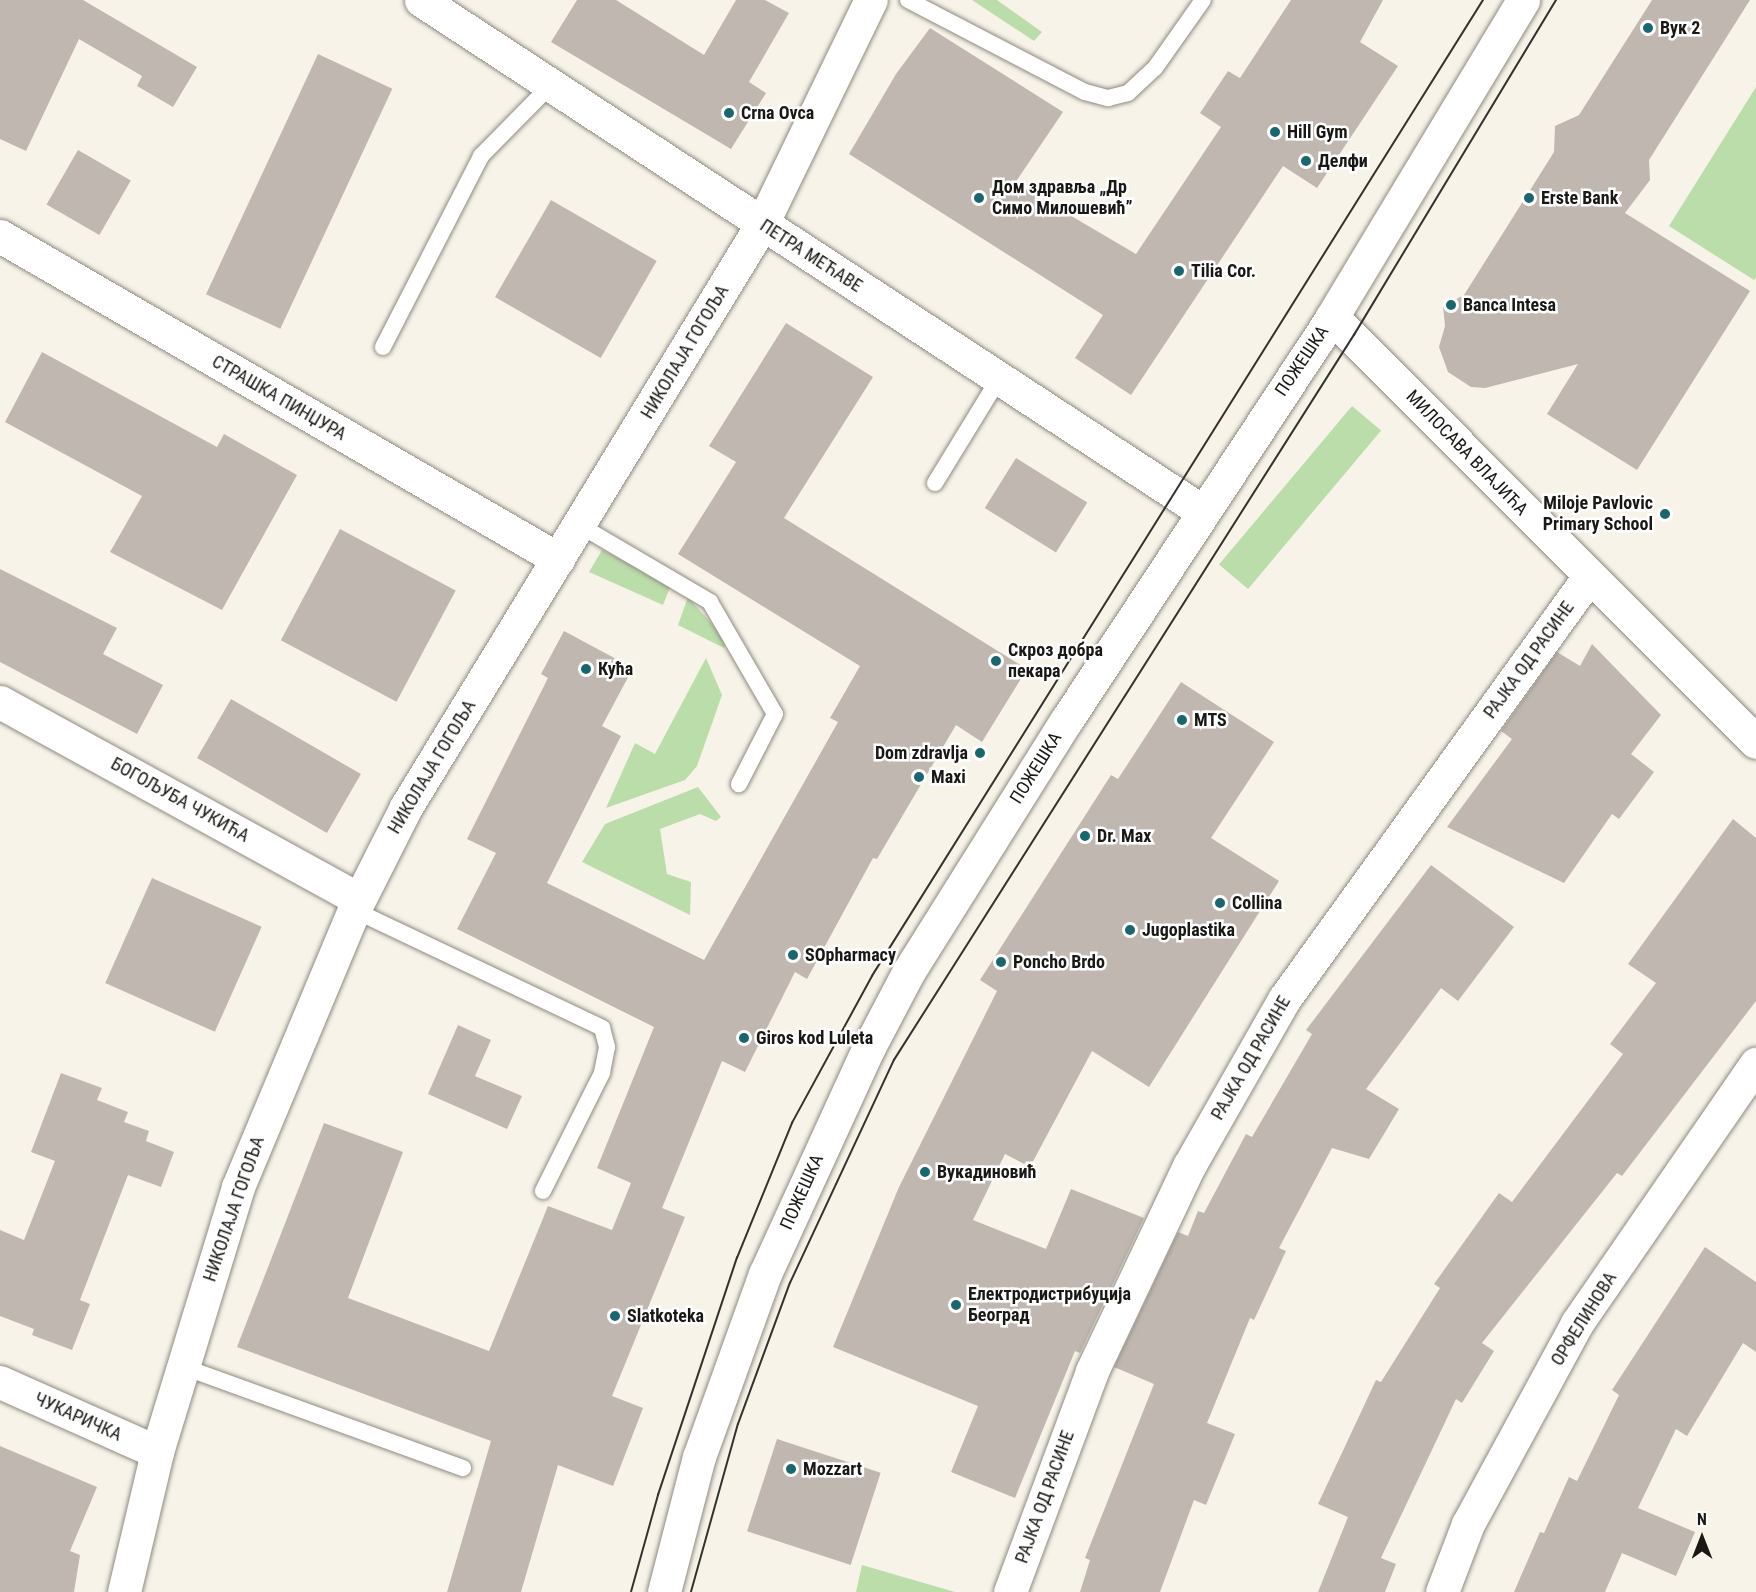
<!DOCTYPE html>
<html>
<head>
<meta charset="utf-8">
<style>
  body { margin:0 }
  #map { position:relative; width:1756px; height:1592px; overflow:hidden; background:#f8f3e9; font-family:"Roboto Condensed",sans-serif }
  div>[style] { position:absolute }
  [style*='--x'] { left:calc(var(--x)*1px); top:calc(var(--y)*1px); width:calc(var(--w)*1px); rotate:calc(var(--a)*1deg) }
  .green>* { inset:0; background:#bbdda9; transform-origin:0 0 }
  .building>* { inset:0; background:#c1b7b1; transform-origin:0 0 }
  .roads { filter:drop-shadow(0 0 2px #8f8a81) drop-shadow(0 0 2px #8f8a81) }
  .service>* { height:16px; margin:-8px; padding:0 8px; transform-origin:8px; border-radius:8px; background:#fff }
  .minor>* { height:33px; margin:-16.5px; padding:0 16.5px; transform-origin:16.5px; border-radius:16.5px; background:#fff }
  .secondary>* { height:33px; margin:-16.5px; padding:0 16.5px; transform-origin:16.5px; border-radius:16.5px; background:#fff }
  .tram>* { height:1.5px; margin:-0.75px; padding:0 0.75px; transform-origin:0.75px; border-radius:0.75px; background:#33322d }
  .dots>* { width:16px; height:16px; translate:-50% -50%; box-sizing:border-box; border:3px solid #fff; border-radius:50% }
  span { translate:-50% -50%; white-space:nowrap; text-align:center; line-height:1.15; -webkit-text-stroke:5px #fff; paint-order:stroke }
  .poi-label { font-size:18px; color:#191814; font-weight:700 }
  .left { translate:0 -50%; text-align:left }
  .right { translate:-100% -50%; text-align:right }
  .street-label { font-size:18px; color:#191814 }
  .north { position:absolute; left:1672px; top:1508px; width:60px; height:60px; -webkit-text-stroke:4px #fff; paint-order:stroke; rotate:0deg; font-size:16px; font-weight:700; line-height:24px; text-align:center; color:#191814 }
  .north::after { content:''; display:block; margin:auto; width:21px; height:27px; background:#191814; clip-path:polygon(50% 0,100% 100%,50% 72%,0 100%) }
</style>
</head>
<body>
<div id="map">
  <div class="green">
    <div style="clip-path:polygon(972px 0,997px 0,1042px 32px,1034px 41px)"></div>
    <div style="clip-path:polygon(1756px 87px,1756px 277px,1754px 280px,1669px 226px)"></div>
    <div style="left:1352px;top:406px;width:38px;height:207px;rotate:40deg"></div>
    <div style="clip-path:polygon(602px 550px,671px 585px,663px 605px,589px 572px)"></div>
    <div style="clip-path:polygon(688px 597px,726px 640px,724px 648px,678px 625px)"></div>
    <div style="clip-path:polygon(706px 658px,722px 695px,697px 766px,685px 780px,606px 808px,635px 743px,655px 754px)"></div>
    <div style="clip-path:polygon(698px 787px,721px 817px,716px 821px,700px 814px,660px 829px,667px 874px,691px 882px,690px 915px,582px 862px,605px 824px)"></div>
    <div style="clip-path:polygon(862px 1565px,955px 1592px,856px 1592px)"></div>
  </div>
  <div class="building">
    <div style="clip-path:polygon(0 0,83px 0,197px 67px,173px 107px,137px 86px,142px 76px,79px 39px,26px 151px,0 139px)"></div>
    <div style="clip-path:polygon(577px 0,616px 0,704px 55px,736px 0,765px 0,789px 13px,749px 82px,766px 93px,731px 149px,551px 42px)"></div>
    <div style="clip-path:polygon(1291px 0,1383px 0,1360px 42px,1398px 66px,1317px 188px,1283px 166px,1131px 395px,1075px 358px,1103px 315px,849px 154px,896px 74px,930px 28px,1063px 112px,1015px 183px,1136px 254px,1221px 127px,1200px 113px,1228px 71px,1240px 78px)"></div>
    <div style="clip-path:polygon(1652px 0,1750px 0,1649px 160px,1650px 180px,1625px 213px,1750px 291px,1637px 470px,1547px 414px,1578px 364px,1485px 388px,1471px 387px,1448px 372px,1439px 347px,1445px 326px,1443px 306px,1464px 295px,1554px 152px,1555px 126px,1579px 115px)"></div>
    <div style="left:318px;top:54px;width:82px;height:265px;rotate:25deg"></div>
    <div style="left:78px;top:150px;width:61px;height:63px;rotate:30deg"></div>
    <div style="left:551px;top:200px;width:122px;height:112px;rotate:30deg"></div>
    <div style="clip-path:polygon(786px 323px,873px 377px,784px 518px,1027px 669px,982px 742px,956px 725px,877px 859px,873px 858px,807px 979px,795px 972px,745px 1072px,722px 1061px,662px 1208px,685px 1217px,612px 1396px,643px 1408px,613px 1486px,558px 1465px,521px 1592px,447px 1592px,491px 1441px,237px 1347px,324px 1123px,403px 1152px,348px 1298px,489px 1351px,548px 1206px,612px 1230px,631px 1183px,597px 1168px,654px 1027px,457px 929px,496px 853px,467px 839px,548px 678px,541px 674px,564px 631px,633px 668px,602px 726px,621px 736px,547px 883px,704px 960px,838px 722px,830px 718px,860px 666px,678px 554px,736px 462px,709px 446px)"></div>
    <div style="clip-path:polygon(42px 352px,217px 447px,224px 434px,297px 475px,222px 610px,110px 552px,142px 496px,5px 422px)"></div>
    <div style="left:1016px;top:458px;width:84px;height:59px;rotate:32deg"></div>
    <div style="left:340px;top:529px;width:131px;height:126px;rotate:28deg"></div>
    <div style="clip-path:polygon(0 569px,117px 628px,103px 654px,163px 685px,137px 734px,0 662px)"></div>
    <div style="clip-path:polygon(1592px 644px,1661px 715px,1631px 754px,1654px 772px,1619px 819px,1612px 814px,1564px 883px,1447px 827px,1512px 739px,1501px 731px,1557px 652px,1580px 666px)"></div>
    <div style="clip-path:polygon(1181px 682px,1274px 742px,1211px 838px,1279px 881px,1149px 1087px,1092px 1051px,1030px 1167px,1005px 1154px,973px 1220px,1046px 1249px,1071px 1189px,1144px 1218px,1080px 1353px,1075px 1351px,1015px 1498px,951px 1472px,978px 1406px,833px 1347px,899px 1187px,997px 991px,980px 980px,1111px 775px,1118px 779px)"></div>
    <div style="left:231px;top:699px;width:150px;height:68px;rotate:30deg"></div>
    <div style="clip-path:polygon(1733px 819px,1756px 838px,1756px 1001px,1622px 1176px,1617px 1173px,1482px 1343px,1494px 1351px,1462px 1403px,1456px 1399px,1381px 1558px,1396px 1564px,1385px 1592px,1318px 1592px,1348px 1517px,1318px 1504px,1376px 1380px,1381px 1382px,1440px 1288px,1434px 1284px,1499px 1193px,1512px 1202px,1623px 1054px,1610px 1044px,1656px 983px,1628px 964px)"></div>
    <div style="clip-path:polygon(1431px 865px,1514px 927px,1458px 1001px,1441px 988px,1366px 1089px,1399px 1109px,1369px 1159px,1332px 1148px,1279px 1248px,1286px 1251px,1254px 1320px,1250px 1318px,1207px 1423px,1235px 1434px,1206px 1505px,1194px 1500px,1160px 1592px,1080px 1592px,1090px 1560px,1085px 1558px,1154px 1384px,1114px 1367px,1178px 1232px,1188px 1236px,1198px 1211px,1204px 1213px,1246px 1134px,1252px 1137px,1312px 1034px,1306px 1030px)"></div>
    <div style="left:152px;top:878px;width:120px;height:115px;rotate:24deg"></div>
    <div style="clip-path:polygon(458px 1025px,491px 1040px,475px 1076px,522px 1096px,507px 1129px,428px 1094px)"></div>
    <div style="clip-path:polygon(61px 1073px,102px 1088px,97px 1100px,128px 1112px,124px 1122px,149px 1131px,146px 1141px,174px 1152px,161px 1187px,128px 1175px,80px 1300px,90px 1304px,72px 1350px,32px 1335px,34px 1329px,0 1316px,0 1230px,24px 1240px,55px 1161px,31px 1152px)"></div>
    <div style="clip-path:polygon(1705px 1247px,1756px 1282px,1756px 1352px,1743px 1343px,1687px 1436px,1676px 1429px,1638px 1508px,1695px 1532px,1676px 1576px,1622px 1553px,1605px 1592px,1514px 1592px,1540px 1532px,1544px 1533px,1569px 1477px,1577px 1481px,1619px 1395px,1612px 1390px)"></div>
    <div style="left:777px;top:1439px;width:109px;height:97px;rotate:18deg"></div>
    <div style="clip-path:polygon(0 1446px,97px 1487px,70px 1551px,80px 1555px,74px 1592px,0 1592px)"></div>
  </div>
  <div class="roads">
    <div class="service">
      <div style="--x:908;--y:0;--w:199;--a:27.5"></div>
      <div style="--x:1085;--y:92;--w:24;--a:15"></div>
      <div style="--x:1108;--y:98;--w:21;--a:-14"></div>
      <div style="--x:1128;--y:93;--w:37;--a:-43"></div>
      <div style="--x:1155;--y:68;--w:83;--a:-54.8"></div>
      <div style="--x:383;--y:347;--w:215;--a:-62.8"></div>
      <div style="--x:481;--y:156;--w:97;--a:-45.4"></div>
      <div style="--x:935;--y:483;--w:121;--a:-58.5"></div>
      <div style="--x:579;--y:525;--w:152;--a:30.4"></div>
      <div style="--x:710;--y:602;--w:129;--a:59.9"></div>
      <div style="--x:775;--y:714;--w:79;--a:117.2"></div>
      <div style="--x:354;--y:910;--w:275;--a:25.4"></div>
      <div style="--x:602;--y:1028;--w:20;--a:75"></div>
      <div style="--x:607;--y:1047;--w:26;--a:101"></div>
      <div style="--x:602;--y:1073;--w:132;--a:116.6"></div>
      <div style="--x:181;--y:1366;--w:300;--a:19.9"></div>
    </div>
    <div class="minor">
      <div style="--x:421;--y:0;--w:933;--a:33.2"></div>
      <div style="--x:0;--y:236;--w:645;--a:30.06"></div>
      <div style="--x:1332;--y:317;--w:600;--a:45.07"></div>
      <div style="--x:0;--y:702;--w:409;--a:28.8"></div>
      <div style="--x:0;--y:1382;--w:172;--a:24"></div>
      <div style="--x:124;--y:1592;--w:144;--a:-76.7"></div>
      <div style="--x:157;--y:1452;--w:277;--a:-73"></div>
      <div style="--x:238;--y:1187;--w:300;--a:-67.3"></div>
      <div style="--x:354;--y:910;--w:115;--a:-63.2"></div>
      <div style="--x:406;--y:807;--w:683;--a:-58.59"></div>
      <div style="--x:762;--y:224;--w:249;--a:-64.1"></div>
      <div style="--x:1010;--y:1592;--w:236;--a:-69.6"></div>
      <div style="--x:1092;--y:1371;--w:227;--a:-64.7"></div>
      <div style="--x:1189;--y:1166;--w:193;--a:-60.3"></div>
      <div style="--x:1285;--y:998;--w:518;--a:-54.19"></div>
      <div style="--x:1442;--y:1592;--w:73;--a:-69.1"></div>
      <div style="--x:1468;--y:1524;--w:229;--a:-61.5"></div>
      <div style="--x:1577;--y:1323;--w:315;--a:-55.4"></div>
    </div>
    <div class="secondary">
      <div style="--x:664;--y:1592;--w:139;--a:-75.5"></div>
      <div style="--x:699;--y:1457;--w:195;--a:-70.2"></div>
      <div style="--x:765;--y:1274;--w:247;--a:-65.4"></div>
      <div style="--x:868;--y:1049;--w:88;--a:-62.3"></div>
      <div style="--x:909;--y:971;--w:295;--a:-57.9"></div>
      <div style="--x:1066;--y:721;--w:484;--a:-56.6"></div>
      <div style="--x:1332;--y:317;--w:370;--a:-58.9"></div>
    </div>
  </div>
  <div class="tram">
    <div style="--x:631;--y:1592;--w:101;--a:-74.4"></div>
    <div style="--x:658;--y:1495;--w:250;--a:-71.6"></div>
    <div style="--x:737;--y:1258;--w:146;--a:-67.8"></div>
    <div style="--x:792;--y:1123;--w:167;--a:-61.4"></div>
    <div style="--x:872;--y:976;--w:1151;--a:-57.95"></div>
    <div style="--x:691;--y:1592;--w:174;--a:-74.4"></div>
    <div style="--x:738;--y:1424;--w:150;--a:-69.8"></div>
    <div style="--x:790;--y:1283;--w:246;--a:-65"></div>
    <div style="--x:894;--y:1060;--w:859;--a:-57.61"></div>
    <div style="--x:1354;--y:335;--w:391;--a:-58.9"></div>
  </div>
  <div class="dots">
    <div style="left:1648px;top:28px;background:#1a666f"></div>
    <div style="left:729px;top:113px;background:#1a666f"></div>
    <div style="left:1275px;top:132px;background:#1a666f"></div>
    <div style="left:1306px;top:161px;background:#1a666f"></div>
    <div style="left:979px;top:198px;background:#1a666f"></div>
    <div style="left:1529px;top:198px;background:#1a666f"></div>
    <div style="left:1179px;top:271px;background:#1a666f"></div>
    <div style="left:1451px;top:305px;background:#1a666f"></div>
    <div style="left:1665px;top:514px;background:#1a666f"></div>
    <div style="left:996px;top:661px;background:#1a666f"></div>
    <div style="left:586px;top:669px;background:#1a666f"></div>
    <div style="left:1182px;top:720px;background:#1a666f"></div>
    <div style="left:980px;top:753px;background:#1a666f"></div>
    <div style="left:919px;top:777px;background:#1a666f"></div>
    <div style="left:1085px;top:836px;background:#1a666f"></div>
    <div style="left:1220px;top:903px;background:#1a666f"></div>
    <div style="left:1130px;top:930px;background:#1a666f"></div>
    <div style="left:793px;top:955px;background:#1a666f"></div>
    <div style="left:1001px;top:962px;background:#1a666f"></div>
    <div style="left:744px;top:1038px;background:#1a666f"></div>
    <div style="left:925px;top:1172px;background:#1a666f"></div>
    <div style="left:956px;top:1305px;background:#1a666f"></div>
    <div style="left:615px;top:1316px;background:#1a666f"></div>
    <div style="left:791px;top:1469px;background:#1a666f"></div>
  </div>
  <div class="poi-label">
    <span class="left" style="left:1660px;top:28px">Вук 2</span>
    <span class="left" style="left:741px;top:113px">Crna Ovca</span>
    <span class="left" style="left:1287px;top:132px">Hill Gym</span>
    <span class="left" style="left:1318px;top:161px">Делфи</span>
    <span class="left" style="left:992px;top:198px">Дом здравља „Др<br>Симо Милошевић”</span>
    <span class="left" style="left:1541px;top:198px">Erste Bank</span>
    <span class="left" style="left:1191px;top:271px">Tilia Cor.</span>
    <span class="left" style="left:1463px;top:305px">Banca Intesa</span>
    <span class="right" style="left:1653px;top:514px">Miloje Pavlovic<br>Primary School</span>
    <span class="left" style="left:1008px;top:661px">Скроз добра<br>пекара</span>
    <span class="left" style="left:598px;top:669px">Кућа</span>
    <span class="left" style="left:1194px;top:720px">MTS</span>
    <span class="right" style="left:968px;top:753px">Dom zdravlja</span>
    <span class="left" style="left:931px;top:777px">Maxi</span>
    <span class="left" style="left:1097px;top:836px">Dr. Max</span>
    <span class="left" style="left:1232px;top:903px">Collina</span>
    <span class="left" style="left:1142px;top:930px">Jugoplastika</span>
    <span class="left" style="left:805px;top:955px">SOpharmacy</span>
    <span class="left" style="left:1013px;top:962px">Poncho Brdo</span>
    <span class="left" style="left:756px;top:1038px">Giros kod Luleta</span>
    <span class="left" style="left:937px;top:1172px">Вукадиновић</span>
    <span class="left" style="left:968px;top:1305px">Електродистрибуција<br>Београд</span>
    <span class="left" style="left:627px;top:1316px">Slatkoteka</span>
    <span class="left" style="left:803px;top:1469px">Mozzart</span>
  </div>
  <div class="street-label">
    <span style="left:811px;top:256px;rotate:33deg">ПЕТРА МЕЋАВЕ</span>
    <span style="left:685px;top:352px;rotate:-59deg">НИКОЛАЈА ГОГОЉА</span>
    <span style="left:1302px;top:361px;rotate:-56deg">ПОЖЕШКА</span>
    <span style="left:279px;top:398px;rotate:30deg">СТРАШКА ПИНЏУРА</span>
    <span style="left:1467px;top:453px;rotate:46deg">МИЛОСАВА ВЛАЈИЋА</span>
    <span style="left:1529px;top:660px;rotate:-54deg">РАЈКА ОД РАСИНЕ</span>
    <span style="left:432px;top:767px;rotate:-59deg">НИКОЛАЈА ГОГОЉА</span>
    <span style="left:1036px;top:768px;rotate:-58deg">ПОЖЕШКА</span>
    <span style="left:180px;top:800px;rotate:29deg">БОГОЉУБА ЧУКИЋА</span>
    <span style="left:1251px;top:1058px;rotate:-60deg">РАЈКА ОД РАСИНЕ</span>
    <span style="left:802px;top:1192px;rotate:-66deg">ПОЖЕШКА</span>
    <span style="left:234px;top:1209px;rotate:-71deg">НИКОЛАЈА ГОГОЉА</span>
    <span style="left:1584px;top:1319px;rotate:-58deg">ОРФЕЛИНОВА</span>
    <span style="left:78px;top:1417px;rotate:24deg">ЧУКАРИЧКА</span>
    <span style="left:1045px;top:1497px;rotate:-70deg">РАЈКА ОД РАСИНЕ</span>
  </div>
  <div class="north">N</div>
</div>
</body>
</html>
